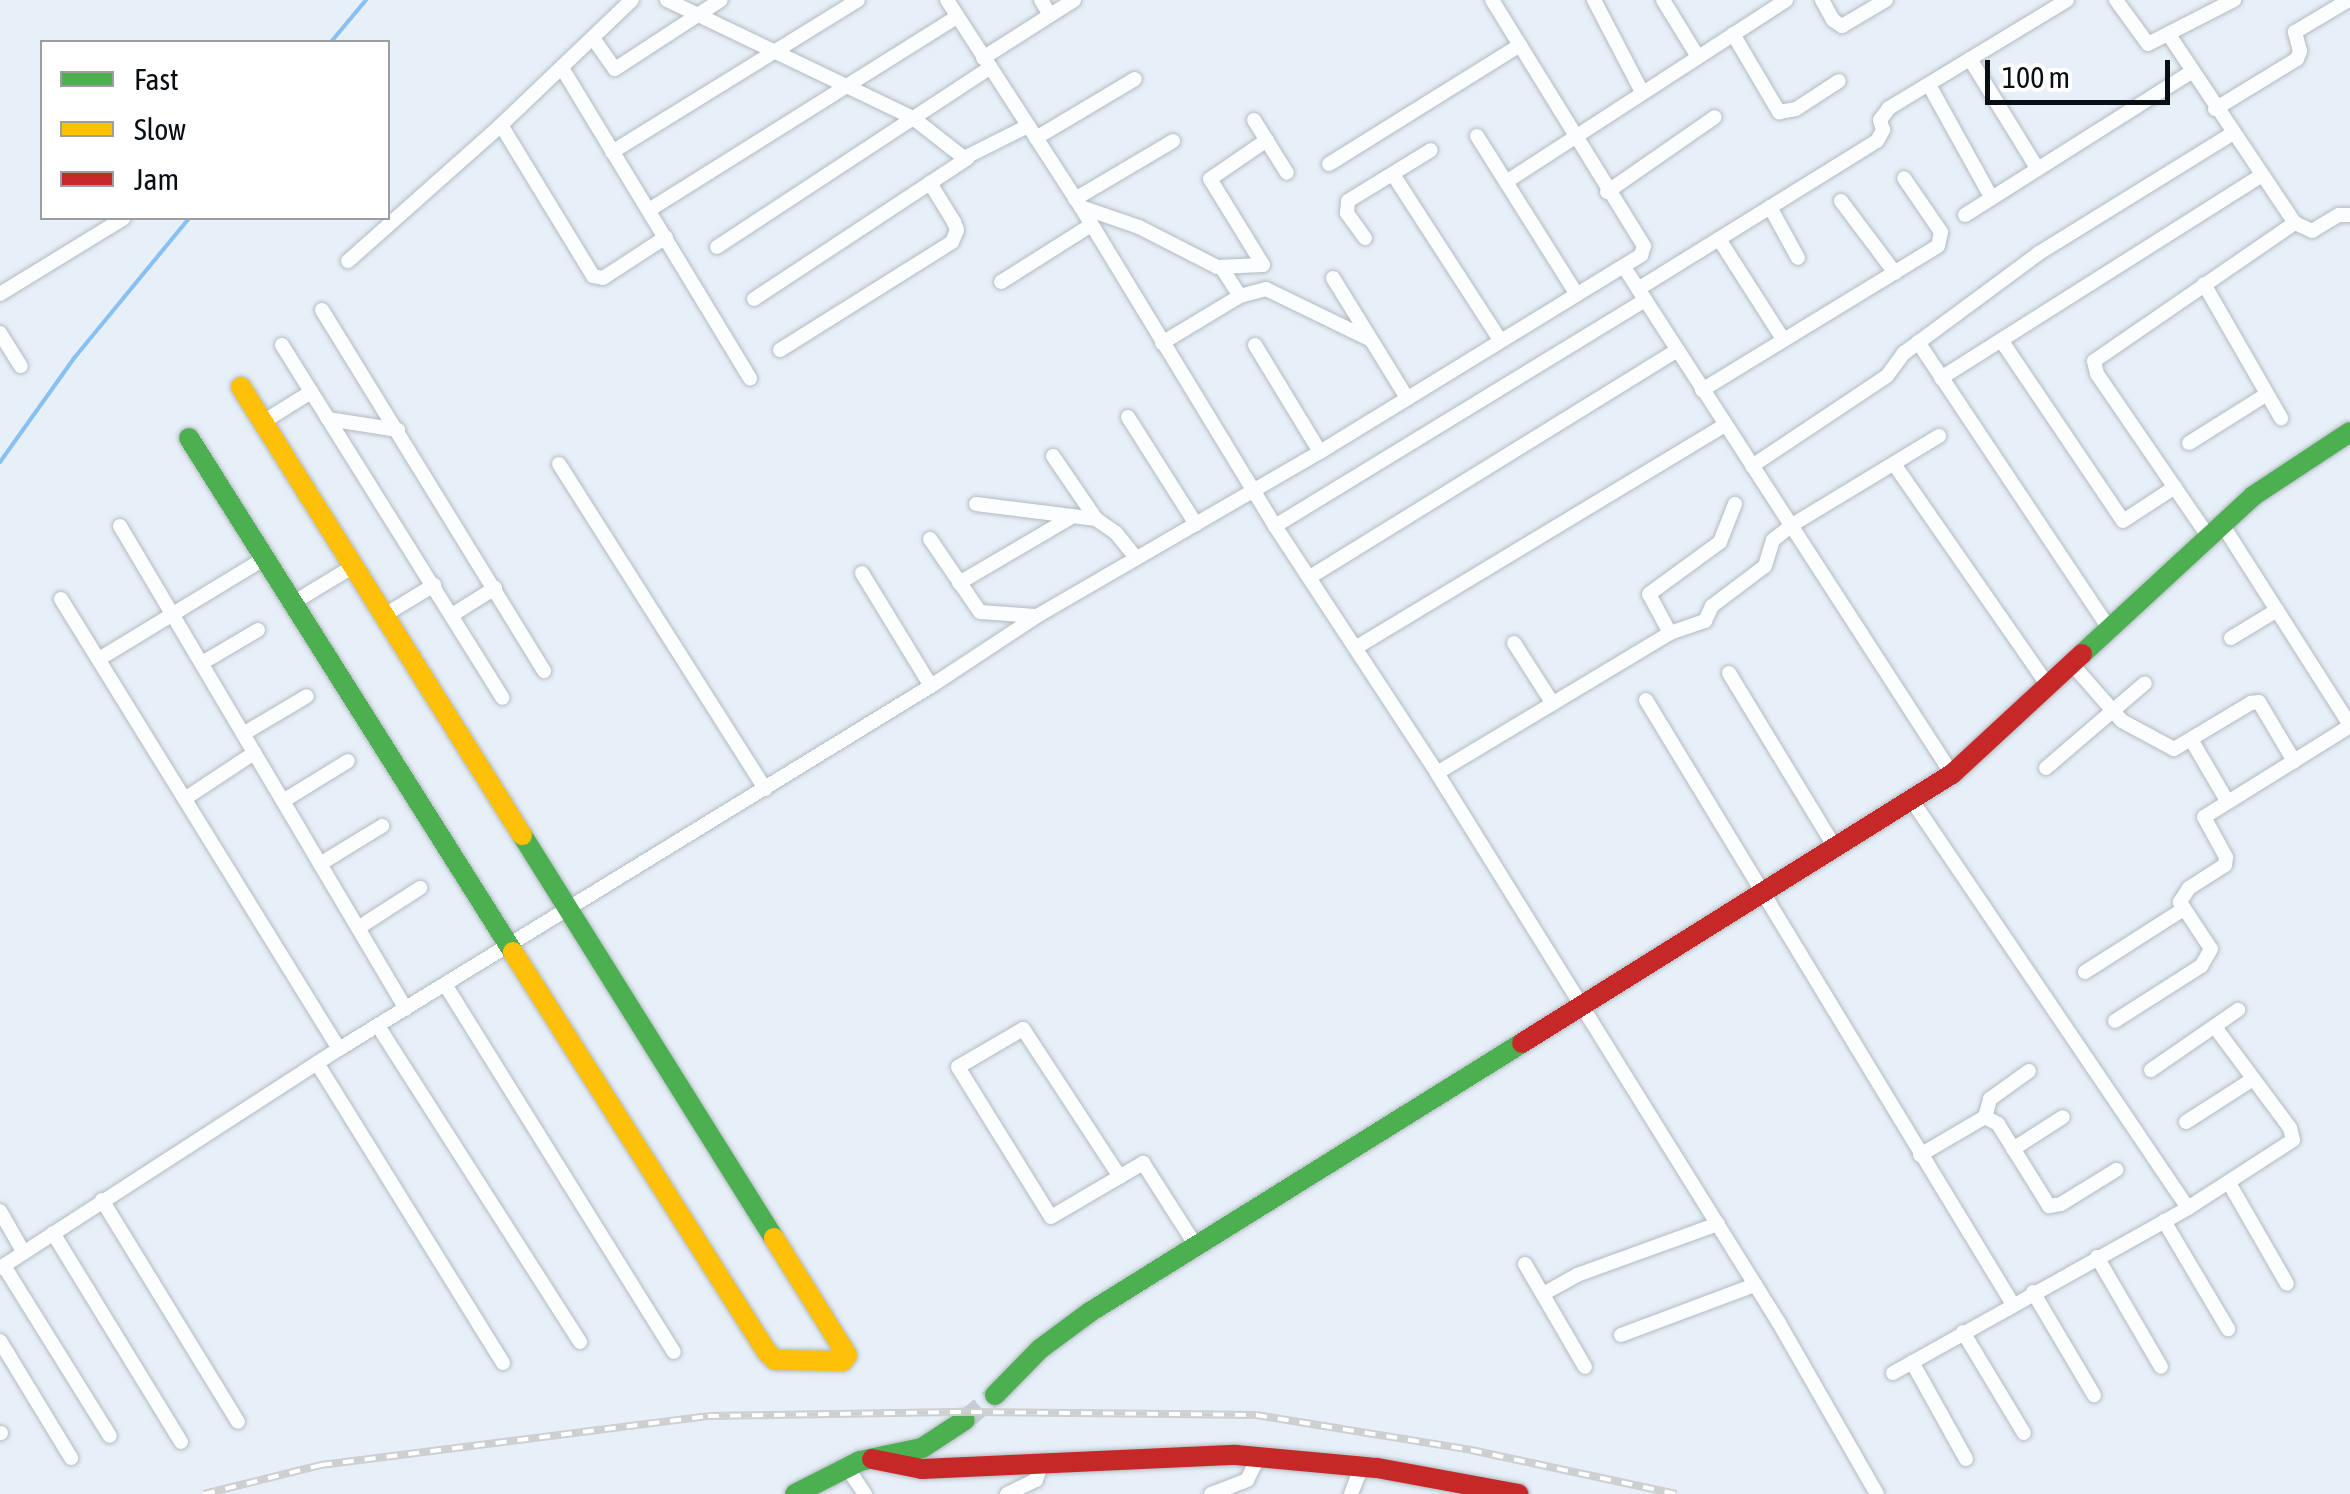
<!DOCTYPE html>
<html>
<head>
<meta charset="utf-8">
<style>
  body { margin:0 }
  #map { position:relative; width:2350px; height:1494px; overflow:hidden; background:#e7eff8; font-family:"Asap Condensed",sans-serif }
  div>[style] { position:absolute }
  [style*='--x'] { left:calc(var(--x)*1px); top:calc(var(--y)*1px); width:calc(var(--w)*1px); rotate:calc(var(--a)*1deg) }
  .stream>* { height:4px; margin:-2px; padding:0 2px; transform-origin:2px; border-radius:2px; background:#88c0f4 }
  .secondary-tunnel>* { height:20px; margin-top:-10px; transform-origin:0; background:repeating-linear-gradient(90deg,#c6cdd6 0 20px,transparent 0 30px) }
  .roads { filter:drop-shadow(0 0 2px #b3bac1) drop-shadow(0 0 2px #b3bac1) }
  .street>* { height:14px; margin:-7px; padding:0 7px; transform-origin:7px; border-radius:7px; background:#fbfdfe }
  .fast>* { height:20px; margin:-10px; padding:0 10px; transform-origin:10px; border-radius:10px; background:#4caf50 }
  .slow>* { height:20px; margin:-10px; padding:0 10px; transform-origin:10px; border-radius:10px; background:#ffc107 }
  .jam>* { height:20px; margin:-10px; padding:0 10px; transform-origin:10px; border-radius:10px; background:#c62828 }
  .rail>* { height:8px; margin-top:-4px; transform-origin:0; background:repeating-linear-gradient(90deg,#fff 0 11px,#cdcfd1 0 22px); box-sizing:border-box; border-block:2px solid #cdcfd1 }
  span { translate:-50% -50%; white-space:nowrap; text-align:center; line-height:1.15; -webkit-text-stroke:9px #fff; paint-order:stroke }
  .legend { position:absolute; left:40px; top:40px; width:350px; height:180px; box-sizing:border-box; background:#fff; border:2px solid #9c9fa1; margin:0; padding:12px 18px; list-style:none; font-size:30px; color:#080e14 }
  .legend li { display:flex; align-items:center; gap:20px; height:50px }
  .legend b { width:50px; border:2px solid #9c9fa1 }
  .scale { position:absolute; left:1985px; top:60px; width:185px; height:45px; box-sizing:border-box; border:5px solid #080e14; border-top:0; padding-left:12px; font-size:30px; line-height:35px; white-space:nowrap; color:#080e14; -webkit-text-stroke:8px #fff; paint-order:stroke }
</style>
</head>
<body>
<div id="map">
  <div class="stream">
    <div style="--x:331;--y:42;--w:55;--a:-50.2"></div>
    <div style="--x:0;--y:462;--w:129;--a:-54.5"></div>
    <div style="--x:75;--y:357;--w:180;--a:-50.6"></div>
  </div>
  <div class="secondary-tunnel">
    <div style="--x:965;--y:1420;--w:39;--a:-40"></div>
  </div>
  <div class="roads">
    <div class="street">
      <div style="--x:667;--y:0;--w:273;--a:25.6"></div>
      <div style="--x:913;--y:118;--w:65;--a:38.1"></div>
      <div style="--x:964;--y:158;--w:72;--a:-26.6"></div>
      <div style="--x:947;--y:0;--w:247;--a:57.1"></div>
      <div style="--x:1081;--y:207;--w:373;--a:58.7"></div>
      <div style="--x:1275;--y:526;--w:295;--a:56.7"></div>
      <div style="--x:1437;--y:773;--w:648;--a:58.13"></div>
      <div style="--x:1779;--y:1323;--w:197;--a:60.2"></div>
      <div style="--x:1041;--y:0;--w:17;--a:59"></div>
      <div style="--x:1594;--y:0;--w:104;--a:62.4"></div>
      <div style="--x:1663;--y:0;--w:67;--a:58.4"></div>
      <div style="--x:1822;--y:0;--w:23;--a:61"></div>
      <div style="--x:1833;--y:20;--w:11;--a:34"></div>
      <div style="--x:1842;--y:26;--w:51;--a:-30.6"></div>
      <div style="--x:2116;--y:0;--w:54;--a:54"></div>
      <div style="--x:2148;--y:44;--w:97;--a:-27.1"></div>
      <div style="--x:1733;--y:34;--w:91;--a:59.5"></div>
      <div style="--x:1779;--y:112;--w:17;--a:-10"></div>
      <div style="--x:1796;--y:109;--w:51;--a:-33.1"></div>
      <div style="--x:2169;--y:35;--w:226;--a:56.2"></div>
      <div style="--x:2295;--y:223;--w:19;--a:25"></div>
      <div style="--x:2312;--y:231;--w:31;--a:-31"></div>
      <div style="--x:2339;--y:215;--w:11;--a:0"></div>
      <div style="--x:593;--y:38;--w:38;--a:55"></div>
      <div style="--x:615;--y:69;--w:126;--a:-33.1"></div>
      <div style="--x:983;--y:58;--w:108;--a:-32.5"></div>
      <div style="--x:1970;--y:59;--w:128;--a:58.4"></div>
      <div style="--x:562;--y:68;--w:363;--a:58.8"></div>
      <div style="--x:1929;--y:85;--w:128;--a:61"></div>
      <div style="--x:2215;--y:109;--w:96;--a:-31.4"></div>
      <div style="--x:2297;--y:59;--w:9;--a:-69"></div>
      <div style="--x:2300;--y:51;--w:20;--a:-105"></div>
      <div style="--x:2295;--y:32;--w:63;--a:-30.7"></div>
      <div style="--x:1254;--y:120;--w:62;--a:58.1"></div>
      <div style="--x:501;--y:125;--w:177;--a:58.6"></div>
      <div style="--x:593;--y:276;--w:10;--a:11"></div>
      <div style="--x:603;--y:278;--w:75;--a:-33.1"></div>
      <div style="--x:1477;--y:136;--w:186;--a:57.8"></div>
      <div style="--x:1036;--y:138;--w:115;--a:-30.8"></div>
      <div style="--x:612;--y:152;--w:289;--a:-31.7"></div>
      <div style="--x:1329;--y:164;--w:225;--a:-31.9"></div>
      <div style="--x:1394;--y:176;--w:195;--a:57.1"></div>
      <div style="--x:1506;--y:182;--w:334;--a:-33"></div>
      <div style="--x:1607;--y:192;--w:131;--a:-34.8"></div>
      <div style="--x:1075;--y:199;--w:114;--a:-30.6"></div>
      <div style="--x:1841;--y:201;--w:90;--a:53.1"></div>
      <div style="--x:1081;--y:207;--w:61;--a:19"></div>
      <div style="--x:1139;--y:227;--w:88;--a:27.1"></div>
      <div style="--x:1217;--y:267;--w:46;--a:-2.5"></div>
      <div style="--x:1263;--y:265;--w:101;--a:-121.6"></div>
      <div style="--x:1210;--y:179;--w:69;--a:-34.4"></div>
      <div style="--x:1770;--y:207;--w:58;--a:61.2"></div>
      <div style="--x:649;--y:210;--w:363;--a:-32.1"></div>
      <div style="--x:1965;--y:215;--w:267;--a:-32.3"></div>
      <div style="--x:1365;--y:238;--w:31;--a:-126"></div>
      <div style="--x:1347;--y:213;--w:12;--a:-85"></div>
      <div style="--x:1348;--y:201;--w:97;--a:-31.6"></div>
      <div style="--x:1719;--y:239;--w:119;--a:57.4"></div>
      <div style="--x:717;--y:247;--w:326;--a:-33.3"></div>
      <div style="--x:348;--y:261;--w:205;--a:-41.6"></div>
      <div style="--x:501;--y:125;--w:181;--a:-43.7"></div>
      <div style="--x:1624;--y:267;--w:604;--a:57.1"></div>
      <div style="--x:1333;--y:278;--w:141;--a:58.3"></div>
      <div style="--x:1001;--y:282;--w:107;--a:-32.3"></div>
      <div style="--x:2204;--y:284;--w:155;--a:60.1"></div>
      <div style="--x:1638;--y:289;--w:281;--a:-31.8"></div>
      <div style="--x:1877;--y:141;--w:13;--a:-61"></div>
      <div style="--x:1883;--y:130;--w:10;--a:-107"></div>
      <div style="--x:1880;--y:120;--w:15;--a:-53"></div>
      <div style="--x:1889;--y:108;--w:208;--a:-31.2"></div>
      <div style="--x:0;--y:294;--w:145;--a:-31.5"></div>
      <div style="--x:1240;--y:296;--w:27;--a:-15"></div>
      <div style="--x:1266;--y:289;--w:114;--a:25.9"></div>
      <div style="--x:754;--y:299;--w:256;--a:-33.4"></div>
      <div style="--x:322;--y:310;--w:424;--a:58.4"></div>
      <div style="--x:0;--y:333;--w:39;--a:58"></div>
      <div style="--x:2001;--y:340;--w:218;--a:56"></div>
      <div style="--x:2123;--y:521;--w:62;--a:-33.2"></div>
      <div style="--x:1918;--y:342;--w:344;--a:56.3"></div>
      <div style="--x:1162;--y:343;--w:91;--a:-31.1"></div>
      <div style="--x:1240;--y:296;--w:33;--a:-123"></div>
      <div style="--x:282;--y:345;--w:416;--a:58"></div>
      <div style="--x:1255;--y:345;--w:125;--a:58.7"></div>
      <div style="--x:780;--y:350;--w:203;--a:-32.1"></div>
      <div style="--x:952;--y:242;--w:13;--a:-67"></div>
      <div style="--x:957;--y:230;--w:9;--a:-111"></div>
      <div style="--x:954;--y:222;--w:46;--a:-121.6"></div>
      <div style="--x:1941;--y:378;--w:378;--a:-32.3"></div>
      <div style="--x:1702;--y:390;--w:276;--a:-31.4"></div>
      <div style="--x:1938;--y:246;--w:14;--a:-78"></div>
      <div style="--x:1941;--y:232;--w:65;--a:-124.4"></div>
      <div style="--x:1128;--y:417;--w:127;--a:57.6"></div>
      <div style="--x:328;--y:419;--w:71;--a:8.9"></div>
      <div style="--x:263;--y:422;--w:57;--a:-32"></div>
      <div style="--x:2189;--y:443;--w:92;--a:-32.1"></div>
      <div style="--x:1053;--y:456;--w:76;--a:55.7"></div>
      <div style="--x:559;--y:464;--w:385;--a:57.6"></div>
      <div style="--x:1894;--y:464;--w:268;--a:55.2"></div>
      <div style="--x:1752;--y:466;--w:162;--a:-33.7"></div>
      <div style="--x:1887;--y:376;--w:29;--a:-54"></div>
      <div style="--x:1904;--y:353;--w:168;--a:-36.5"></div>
      <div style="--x:2039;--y:253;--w:227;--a:-31.7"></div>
      <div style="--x:976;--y:504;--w:121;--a:7.1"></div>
      <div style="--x:1096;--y:519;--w:24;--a:35"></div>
      <div style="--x:1116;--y:533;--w:32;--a:51"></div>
      <div style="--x:2222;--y:524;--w:238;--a:57.5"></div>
      <div style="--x:120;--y:526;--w:561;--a:59.37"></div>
      <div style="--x:1275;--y:526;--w:434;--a:-31.4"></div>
      <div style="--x:2208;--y:536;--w:196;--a:-124.4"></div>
      <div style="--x:2097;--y:374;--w:13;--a:-103"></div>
      <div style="--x:2094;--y:361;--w:244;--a:-34.5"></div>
      <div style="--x:930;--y:539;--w:88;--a:55.6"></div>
      <div style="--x:980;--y:612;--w:56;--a:4.1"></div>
      <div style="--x:862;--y:573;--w:132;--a:58.6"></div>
      <div style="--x:1310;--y:577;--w:432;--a:-31.7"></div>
      <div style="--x:959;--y:583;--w:129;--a:-30.4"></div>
      <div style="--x:61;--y:599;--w:529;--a:58.29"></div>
      <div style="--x:291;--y:604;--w:71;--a:-31.2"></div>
      <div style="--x:452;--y:615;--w:51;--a:-32.1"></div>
      <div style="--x:383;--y:616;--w:60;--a:-31.3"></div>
      <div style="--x:1670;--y:633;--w:44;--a:-118.3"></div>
      <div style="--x:1649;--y:594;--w:88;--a:-36.2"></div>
      <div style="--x:1720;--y:542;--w:41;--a:-68.5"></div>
      <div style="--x:2231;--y:638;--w:54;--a:-31.3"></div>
      <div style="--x:1514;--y:643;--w:72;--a:57.4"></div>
      <div style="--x:1357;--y:647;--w:430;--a:-31.1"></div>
      <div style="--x:99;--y:659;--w:194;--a:-31.3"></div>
      <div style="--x:202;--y:663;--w:65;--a:-30.5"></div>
      <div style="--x:2071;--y:663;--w:77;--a:48.7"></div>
      <div style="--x:2122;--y:721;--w:59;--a:28.3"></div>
      <div style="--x:2174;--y:749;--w:90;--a:-30.9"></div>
      <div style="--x:2251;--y:703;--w:8;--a:-7"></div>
      <div style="--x:2259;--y:702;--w:69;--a:59.3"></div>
      <div style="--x:2294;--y:761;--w:106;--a:148.1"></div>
      <div style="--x:2204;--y:817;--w:46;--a:61.2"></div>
      <div style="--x:2226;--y:857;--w:8;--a:97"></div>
      <div style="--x:2225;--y:865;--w:43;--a:147.4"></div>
      <div style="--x:2189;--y:888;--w:17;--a:123"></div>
      <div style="--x:2180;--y:902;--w:56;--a:56.6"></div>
      <div style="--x:2211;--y:949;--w:20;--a:120"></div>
      <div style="--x:2201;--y:966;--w:102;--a:147.4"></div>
      <div style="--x:1729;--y:673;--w:204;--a:58.7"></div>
      <div style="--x:1646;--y:700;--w:705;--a:58.74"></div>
      <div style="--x:243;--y:734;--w:74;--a:-30.7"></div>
      <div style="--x:2192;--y:741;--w:69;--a:59.7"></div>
      <div style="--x:2294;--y:761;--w:66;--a:-32"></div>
      <div style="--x:2046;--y:768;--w:130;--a:-40.6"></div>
      <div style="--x:1437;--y:773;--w:272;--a:-31"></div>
      <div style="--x:1670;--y:633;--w:37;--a:-19"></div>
      <div style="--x:1705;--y:621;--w:17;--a:-65"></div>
      <div style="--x:1712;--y:606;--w:66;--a:-37"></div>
      <div style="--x:1765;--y:566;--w:27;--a:-73"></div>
      <div style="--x:1773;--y:540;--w:24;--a:-38"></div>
      <div style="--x:1792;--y:525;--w:172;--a:-31.2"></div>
      <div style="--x:186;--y:798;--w:82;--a:-33.5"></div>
      <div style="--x:1911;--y:799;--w:494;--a:55.9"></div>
      <div style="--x:283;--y:801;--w:76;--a:-31.6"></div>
      <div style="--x:320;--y:864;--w:73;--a:-31.5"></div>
      <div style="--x:358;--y:928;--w:74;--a:-32.8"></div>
      <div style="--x:2085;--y:972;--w:115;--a:-32.6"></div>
      <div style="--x:446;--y:986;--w:431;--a:58.1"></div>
      <div style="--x:378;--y:1026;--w:375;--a:57.4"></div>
      <div style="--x:317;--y:1063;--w:353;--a:58.2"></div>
      <div style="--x:2151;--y:1070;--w:106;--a:-34.6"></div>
      <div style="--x:1985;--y:1117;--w:19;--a:-74"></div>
      <div style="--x:1990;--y:1099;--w:48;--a:-35.7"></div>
      <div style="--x:2186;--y:1122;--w:80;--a:-32.7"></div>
      <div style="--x:2013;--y:1149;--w:59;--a:-32.6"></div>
      <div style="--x:1920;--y:1155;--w:75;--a:-30.3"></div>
      <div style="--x:1985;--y:1117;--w:15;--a:28"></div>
      <div style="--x:1998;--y:1124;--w:97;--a:58.1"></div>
      <div style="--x:2049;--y:1206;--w:12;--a:-9"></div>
      <div style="--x:2061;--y:1204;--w:65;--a:-31.7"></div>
      <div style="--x:1120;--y:1177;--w:177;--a:-123.2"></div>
      <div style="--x:1023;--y:1029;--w:75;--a:149.7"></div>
      <div style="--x:958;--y:1067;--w:176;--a:58.2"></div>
      <div style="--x:1051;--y:1217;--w:107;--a:-30.4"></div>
      <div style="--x:1143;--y:1163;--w:98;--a:57.4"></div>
      <div style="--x:2229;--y:1183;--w:116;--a:60.1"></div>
      <div style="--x:102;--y:1200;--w:260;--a:58.5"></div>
      <div style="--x:0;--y:1211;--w:48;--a:60.3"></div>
      <div style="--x:2164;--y:1221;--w:126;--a:59.3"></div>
      <div style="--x:53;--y:1233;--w:245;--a:58.5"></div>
      <div style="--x:2097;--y:1257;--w:127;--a:59.8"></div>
      <div style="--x:1525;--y:1264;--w:119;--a:59.8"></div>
      <div style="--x:4;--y:1266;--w:200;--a:58.1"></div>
      <div style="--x:0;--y:1268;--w:404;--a:-32.9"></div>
      <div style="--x:339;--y:1049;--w:694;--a:-31.52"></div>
      <div style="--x:931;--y:686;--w:127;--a:-33.4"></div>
      <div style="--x:1037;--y:616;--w:327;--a:-30.1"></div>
      <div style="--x:1320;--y:452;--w:377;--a:-31.5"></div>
      <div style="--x:1641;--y:255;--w:9;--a:-72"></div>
      <div style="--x:1644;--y:246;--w:289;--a:-121.7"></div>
      <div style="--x:2033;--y:1292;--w:120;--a:59.4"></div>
      <div style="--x:1543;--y:1294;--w:39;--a:-29"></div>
      <div style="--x:1577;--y:1275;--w:150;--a:-19.9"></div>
      <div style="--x:1963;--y:1332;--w:118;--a:58.9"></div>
      <div style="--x:1621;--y:1335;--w:143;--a:-20.5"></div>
      <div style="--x:0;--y:1341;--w:137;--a:58.7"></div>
      <div style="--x:1912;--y:1362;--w:111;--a:60.9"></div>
      <div style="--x:1893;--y:1373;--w:338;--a:-29.2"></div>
      <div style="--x:2188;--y:1208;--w:125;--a:-32.9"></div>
      <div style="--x:2293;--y:1140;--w:12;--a:-104"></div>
      <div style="--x:2290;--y:1128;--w:126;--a:-126.6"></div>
      <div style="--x:0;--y:1433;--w:1;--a:0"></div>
      <div style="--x:846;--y:1466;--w:34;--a:56"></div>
      <div style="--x:1007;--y:1494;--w:32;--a:-26"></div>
      <div style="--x:1036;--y:1480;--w:20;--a:-72"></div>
      <div style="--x:1211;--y:1494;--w:39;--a:-21"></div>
      <div style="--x:1247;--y:1480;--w:27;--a:-63"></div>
      <div style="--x:1351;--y:1494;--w:30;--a:-69"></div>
    </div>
    <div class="fast">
      <div style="--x:189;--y:438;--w:608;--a:57.77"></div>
      <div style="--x:2082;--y:654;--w:233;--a:-42.7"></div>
      <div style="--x:2253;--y:496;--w:116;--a:-33.4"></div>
      <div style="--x:522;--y:835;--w:475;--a:58"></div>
      <div style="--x:995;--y:1395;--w:64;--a:-45.6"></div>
      <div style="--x:1040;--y:1349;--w:62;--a:-36.5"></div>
      <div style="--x:1090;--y:1312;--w:509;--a:-31.91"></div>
      <div style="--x:795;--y:1494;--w:73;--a:-26.9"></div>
      <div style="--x:860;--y:1461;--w:63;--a:-11.8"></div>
      <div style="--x:922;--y:1448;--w:51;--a:-33.1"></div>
    </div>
    <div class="slow">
      <div style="--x:241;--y:387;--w:529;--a:57.9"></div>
      <div style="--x:513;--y:952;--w:474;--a:57.6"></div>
      <div style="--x:767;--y:1352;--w:11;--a:45"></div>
      <div style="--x:775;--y:1360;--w:68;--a:0.8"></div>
      <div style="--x:843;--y:1361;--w:7;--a:-56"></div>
      <div style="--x:847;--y:1355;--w:138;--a:-122"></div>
    </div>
    <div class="jam">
      <div style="--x:1522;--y:1043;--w:507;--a:-32.03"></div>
      <div style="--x:1952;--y:774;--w:177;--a:-42.7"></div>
      <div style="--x:872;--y:1459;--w:51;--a:11.3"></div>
      <div style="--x:922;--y:1469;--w:314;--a:-2.6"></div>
      <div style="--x:1236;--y:1455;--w:142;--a:5.3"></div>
      <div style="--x:1377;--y:1468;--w:144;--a:10.4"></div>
    </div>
  </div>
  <div class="rail">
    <div style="--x:204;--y:1494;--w:121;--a:-13.9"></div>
    <div style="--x:321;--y:1465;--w:390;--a:-7.2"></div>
    <div style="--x:708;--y:1416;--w:263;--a:-0.9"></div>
    <div style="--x:971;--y:1412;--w:285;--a:0.6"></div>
    <div style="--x:1256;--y:1415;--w:218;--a:9.2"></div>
    <div style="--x:1471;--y:1450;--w:210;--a:12.1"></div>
  </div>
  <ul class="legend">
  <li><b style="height:12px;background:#4caf50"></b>Fast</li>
  <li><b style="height:12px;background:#ffc107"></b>Slow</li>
  <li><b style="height:12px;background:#c62828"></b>Jam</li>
  </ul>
  <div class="scale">100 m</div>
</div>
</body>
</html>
